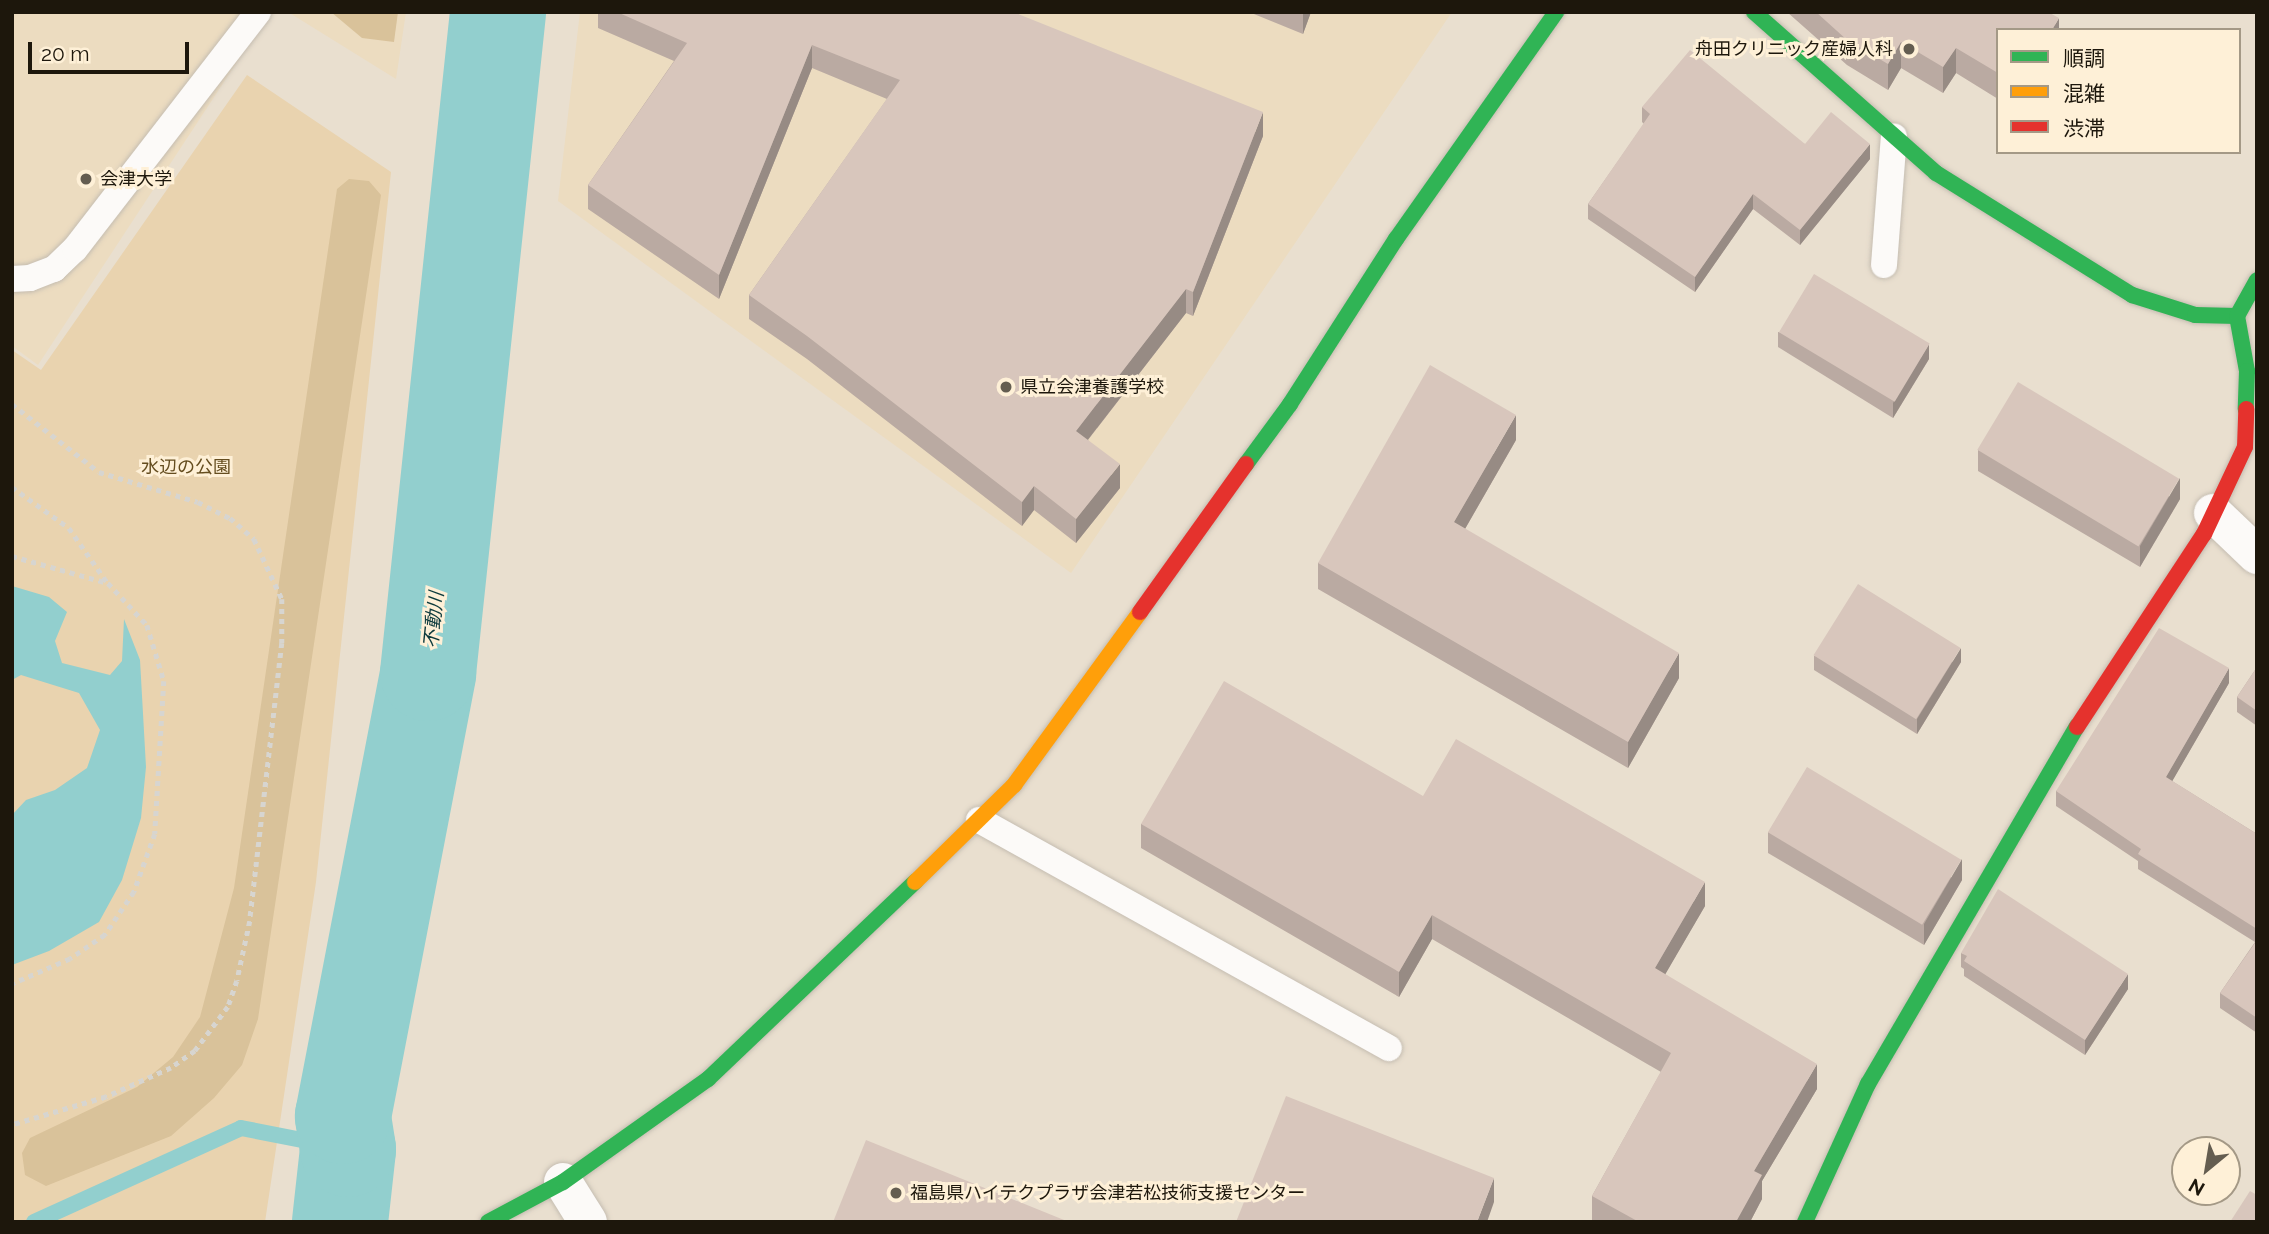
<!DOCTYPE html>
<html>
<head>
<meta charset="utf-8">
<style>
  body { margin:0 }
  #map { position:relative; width:2269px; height:1234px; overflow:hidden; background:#e9dfcf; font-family:Raleway,"Noto Sans JP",sans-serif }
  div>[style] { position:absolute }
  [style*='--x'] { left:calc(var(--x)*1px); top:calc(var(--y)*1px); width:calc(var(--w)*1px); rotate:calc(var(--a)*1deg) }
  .built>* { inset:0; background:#ecdcc0 }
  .green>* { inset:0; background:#e9d3af }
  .forest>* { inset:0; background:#d9c29a }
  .water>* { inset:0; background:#92cfce }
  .stream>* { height:16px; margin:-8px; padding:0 8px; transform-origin:8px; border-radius:8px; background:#92cfce }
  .river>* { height:96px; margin:-48px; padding:0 48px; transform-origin:48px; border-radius:48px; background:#92cfce }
  .path>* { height:4.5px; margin-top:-2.25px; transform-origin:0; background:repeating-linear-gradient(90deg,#d7d5d0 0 5px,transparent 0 10px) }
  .roads { filter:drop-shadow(0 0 2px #c5bdb1) drop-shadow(0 0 2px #c5bdb1) }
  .lane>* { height:26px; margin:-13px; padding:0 13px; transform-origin:13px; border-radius:13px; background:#fcfaf8 }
  .street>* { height:38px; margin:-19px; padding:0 19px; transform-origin:19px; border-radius:19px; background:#fcfaf8 }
  .fast>* { height:16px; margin:-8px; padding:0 8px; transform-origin:8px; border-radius:8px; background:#30b455 }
  .slow>* { height:16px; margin:-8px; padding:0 8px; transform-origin:8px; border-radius:8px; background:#ff9f0a }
  .jam>* { height:16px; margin:-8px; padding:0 8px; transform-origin:8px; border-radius:8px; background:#e5322d }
  .wall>* { inset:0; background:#baaaa2 }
  .shaded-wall>* { inset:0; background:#978b84 }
  .building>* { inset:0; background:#d8c6bc; transform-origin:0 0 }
  .dots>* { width:19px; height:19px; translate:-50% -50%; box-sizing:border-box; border:4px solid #fef0d7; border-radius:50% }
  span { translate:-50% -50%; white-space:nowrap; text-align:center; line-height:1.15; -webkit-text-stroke:6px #fef0d7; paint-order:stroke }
  .poi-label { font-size:18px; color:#1d170c }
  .right { translate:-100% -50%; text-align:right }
  .left { translate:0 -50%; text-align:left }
  .park-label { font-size:18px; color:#654d1f }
  .water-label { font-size:19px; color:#0d3a3c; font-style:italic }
  .frame { position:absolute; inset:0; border:14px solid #1d170c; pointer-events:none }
  .legend { position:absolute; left:1996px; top:28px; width:245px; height:126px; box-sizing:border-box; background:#fef0d7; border:2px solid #a49986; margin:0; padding:9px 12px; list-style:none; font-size:21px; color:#1d170c }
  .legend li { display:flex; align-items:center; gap:14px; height:35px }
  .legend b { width:35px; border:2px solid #a49986 }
  .north { position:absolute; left:2171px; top:1136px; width:70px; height:70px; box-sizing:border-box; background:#fef0d7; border:2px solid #a49986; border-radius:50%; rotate:210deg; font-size:19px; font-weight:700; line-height:28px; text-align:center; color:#1d170c }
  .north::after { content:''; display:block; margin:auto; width:24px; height:32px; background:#645d50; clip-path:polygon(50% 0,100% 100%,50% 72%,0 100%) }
  .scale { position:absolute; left:28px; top:42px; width:161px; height:32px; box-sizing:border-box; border:4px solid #1d170c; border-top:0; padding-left:9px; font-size:21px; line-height:24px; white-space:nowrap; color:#1d170c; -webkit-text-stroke:5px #fef0d7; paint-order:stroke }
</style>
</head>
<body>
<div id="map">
  <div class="built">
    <div style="clip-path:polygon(12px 12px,270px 12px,38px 365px,12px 346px)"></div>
    <div style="clip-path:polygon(288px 12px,406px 12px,396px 79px)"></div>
    <div style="clip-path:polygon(580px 12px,1452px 12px,1071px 573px,558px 201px)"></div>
  </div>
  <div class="green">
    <div style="clip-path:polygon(247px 75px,391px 172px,316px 882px,265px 1222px,12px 1222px,12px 350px,41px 370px)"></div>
  </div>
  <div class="forest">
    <div style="clip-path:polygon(331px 12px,398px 12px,394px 42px,362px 38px)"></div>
    <div style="clip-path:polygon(349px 179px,369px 181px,381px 195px,258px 1019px,242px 1065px,214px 1098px,171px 1136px,46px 1186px,25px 1175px,22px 1153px,30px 1138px,137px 1087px,173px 1057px,200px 1017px,234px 888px,337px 189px)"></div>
  </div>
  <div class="water">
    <div style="clip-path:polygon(12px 586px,49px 597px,67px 612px,55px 641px,62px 663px,110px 675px,122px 661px,124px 619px,140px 660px,146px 767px,141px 818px,122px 880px,99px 922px,49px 951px,12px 965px,12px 815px,26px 800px,55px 790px,87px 768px,100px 730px,79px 693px,21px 675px,12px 680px)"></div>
  </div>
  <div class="stream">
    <div style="--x:34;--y:1222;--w:227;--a:-24.4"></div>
    <div style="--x:241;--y:1128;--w:109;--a:11.1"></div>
  </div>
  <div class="river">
    <div style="--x:340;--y:1222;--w:73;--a:-83.7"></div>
    <div style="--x:348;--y:1149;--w:33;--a:-99"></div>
    <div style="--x:343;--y:1116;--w:451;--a:-79.1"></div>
    <div style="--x:428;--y:673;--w:665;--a:-83.95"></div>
  </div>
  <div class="path">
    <div style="--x:12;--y:404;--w:110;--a:38"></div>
    <div style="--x:99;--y:472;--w:103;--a:16.9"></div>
    <div style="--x:198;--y:502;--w:36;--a:27"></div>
    <div style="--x:230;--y:518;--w:32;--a:41"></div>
    <div style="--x:254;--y:539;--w:66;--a:65"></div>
    <div style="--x:282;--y:599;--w:44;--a:90"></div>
    <div style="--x:282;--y:643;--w:280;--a:96.6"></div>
    <div style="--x:250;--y:921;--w:61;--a:102.2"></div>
    <div style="--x:237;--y:981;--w:28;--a:109"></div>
    <div style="--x:228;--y:1007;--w:55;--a:126.9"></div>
    <div style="--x:195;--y:1051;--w:29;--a:145"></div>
    <div style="--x:171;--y:1068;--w:71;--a:156"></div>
    <div style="--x:106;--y:1097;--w:98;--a:163.4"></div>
    <div style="--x:12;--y:487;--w:70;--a:35.7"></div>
    <div style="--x:69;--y:528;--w:66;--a:54.9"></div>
    <div style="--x:12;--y:556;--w:100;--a:15.7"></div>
    <div style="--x:108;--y:583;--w:57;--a:47.1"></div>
    <div style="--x:147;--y:625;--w:59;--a:73.1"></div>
    <div style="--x:164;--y:681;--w:153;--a:93.4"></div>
    <div style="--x:155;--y:834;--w:62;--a:109.9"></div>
    <div style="--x:134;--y:892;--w:52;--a:124"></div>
    <div style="--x:105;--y:935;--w:42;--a:145.6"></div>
    <div style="--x:70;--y:959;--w:63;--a:156.7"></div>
  </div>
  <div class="roads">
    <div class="lane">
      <div style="--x:1884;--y:265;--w:129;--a:-85.6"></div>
      <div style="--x:12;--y:279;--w:18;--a:-3"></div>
      <div style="--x:30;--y:278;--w:26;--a:-21"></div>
      <div style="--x:54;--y:269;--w:29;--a:-44"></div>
      <div style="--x:75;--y:249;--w:299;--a:-52.3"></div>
      <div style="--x:979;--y:820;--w:469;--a:29.1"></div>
    </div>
    <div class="street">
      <div style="--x:2213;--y:513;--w:61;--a:43.7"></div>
      <div style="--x:563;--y:1182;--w:47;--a:58"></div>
    </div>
    <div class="fast">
      <div style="--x:1754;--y:12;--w:243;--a:41.5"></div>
      <div style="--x:1936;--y:173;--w:231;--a:31.9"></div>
      <div style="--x:2132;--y:295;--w:66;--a:17.6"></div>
      <div style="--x:2195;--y:315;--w:42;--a:1.4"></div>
      <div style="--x:2237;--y:316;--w:41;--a:-60.9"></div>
      <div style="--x:2237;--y:316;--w:56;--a:79.7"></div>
      <div style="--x:2247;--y:371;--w:38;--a:92"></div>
      <div style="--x:1246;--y:464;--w:74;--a:-53.7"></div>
      <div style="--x:1290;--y:404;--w:196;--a:-57.3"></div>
      <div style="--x:1396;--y:239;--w:278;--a:-54.8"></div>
      <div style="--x:488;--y:1222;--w:85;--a:-28.1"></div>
      <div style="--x:563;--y:1182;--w:178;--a:-35.4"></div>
      <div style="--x:708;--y:1079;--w:286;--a:-43.6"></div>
      <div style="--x:1805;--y:1222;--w:152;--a:-65.5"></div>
      <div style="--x:1868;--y:1084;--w:414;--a:-59.7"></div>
    </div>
    <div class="slow">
      <div style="--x:915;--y:882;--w:139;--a:-44.4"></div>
      <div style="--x:1014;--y:785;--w:214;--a:-53.9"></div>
    </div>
    <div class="jam">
      <div style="--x:1140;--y:612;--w:182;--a:-54.4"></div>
      <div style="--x:2077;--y:727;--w:231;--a:-56.7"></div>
      <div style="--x:2204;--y:534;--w:96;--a:-64.8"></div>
      <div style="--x:2245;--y:447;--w:38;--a:-88"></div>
    </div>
  </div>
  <div class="wall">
    <div style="clip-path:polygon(598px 12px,1013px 12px,1263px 136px,1193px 316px,1186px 313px,1088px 440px,1120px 488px,1076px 543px,1034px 510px,1022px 526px,807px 359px,749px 319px,749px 295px,887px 99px,812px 68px,719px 299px,588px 209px,588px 185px,674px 61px,598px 28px)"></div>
    <div style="clip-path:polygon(1249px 12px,1311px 12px,1303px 34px)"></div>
    <div style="clip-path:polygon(1787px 12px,2048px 12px,2059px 30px,1998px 30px,1998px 99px,1956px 73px,1943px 93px,1901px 68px,1888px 90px,1847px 65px)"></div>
    <div style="clip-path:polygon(1642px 107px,1805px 144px,1870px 159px,1800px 245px,1753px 209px,1695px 292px,1588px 219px,1588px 204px,1644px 124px,1642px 122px)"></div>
    <div style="clip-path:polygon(1778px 332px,1929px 359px,1893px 418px,1778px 347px)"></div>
    <div style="clip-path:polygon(1516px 440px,1465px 529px,1679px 678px,1628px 768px,1318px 589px,1318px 563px)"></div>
    <div style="clip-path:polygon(1978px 450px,2180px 499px,2140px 567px,1978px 471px)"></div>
    <div style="clip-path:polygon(1814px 656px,1961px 662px,1917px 734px,1814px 670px)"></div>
    <div style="clip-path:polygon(2257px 667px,2257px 726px,2237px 712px,2237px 697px)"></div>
    <div style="clip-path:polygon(2229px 683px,2172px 781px,2257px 834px,2257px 1033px,2220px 1008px,2220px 993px,2255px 942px,2138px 869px,2138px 861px,2056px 806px,2056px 791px)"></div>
    <div style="clip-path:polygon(1423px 796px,1705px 906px,1665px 974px,1817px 1089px,1762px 1181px,1762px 1199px,1750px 1222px,1596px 1222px,1592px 1220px,1592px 1196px,1661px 1072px,1432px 939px,1399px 997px,1141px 848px,1141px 824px)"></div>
    <div style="clip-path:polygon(1768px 832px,1962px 880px,1924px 945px,1768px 853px)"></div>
    <div style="clip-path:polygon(1961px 953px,2128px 989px,2085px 1055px,1964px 976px,1964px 969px,1961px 967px)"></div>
  </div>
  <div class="shaded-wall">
    <div style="clip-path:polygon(1303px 12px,1311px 12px,1303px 34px)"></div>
    <div style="clip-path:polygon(2059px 18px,2059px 30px,2052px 30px)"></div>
    <div style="clip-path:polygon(1901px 42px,1901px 68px,1888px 90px,1888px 64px)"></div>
    <div style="clip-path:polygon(812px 45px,812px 68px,719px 299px,719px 275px)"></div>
    <div style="clip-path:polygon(1956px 48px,1956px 73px,1943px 93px,1943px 67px)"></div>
    <div style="clip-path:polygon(1263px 112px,1263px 136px,1193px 316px,1193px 292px)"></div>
    <div style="clip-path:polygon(1870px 144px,1870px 159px,1800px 245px,1800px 230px)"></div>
    <div style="clip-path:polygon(1753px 194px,1753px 209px,1695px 292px,1695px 277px)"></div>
    <div style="clip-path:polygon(1186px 289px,1186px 313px,1076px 455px,1076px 431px)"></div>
    <div style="clip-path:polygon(1929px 344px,1929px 359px,1893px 418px,1893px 403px)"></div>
    <div style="clip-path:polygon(1516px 415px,1516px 440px,1454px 548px,1454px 522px)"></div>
    <div style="clip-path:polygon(1120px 464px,1120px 488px,1076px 543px,1076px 519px)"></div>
    <div style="clip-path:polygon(2180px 478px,2180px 499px,2140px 567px,2140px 546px)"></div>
    <div style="clip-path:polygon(1034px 486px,1034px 510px,1022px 526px,1022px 502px)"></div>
    <div style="clip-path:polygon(1961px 648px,1961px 662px,1917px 734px,1917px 719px)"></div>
    <div style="clip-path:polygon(1679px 653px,1679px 678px,1628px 768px,1628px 742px)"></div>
    <div style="clip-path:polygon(2229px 668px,2229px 683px,2166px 792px,2166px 777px)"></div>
    <div style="clip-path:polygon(1962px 859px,1962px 880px,1924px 945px,1924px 924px)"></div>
    <div style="clip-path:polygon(1705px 882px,1705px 906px,1655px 992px,1655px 968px)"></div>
    <div style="clip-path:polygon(1432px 915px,1432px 939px,1399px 997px,1399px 972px)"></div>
    <div style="clip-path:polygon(2128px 974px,2128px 989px,2085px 1055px,2085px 1040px)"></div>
    <div style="clip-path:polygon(1817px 1064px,1817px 1089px,1762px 1181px,1762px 1199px,1750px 1222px,1736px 1222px,1754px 1171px)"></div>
    <div style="clip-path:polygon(1494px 1178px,1494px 1202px,1487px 1222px,1477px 1222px)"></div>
  </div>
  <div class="building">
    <div style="clip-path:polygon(617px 12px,1013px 12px,1263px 112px,1193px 292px,1186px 289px,1076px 431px,1120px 464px,1076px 519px,1034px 486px,1022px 502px,807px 336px,749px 295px,900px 80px,812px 45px,719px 275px,588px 185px,687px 43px)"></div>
    <div style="clip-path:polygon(1816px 12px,2048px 12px,2059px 18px,2052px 30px,1998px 30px,1998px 73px,1956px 48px,1943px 67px,1901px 42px,1888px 64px,1847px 40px)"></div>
    <div style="clip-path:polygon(1690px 50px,1805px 144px,1831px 112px,1870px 144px,1800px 230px,1753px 194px,1695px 277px,1588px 204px,1650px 114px,1642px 107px)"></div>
    <div style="left:1814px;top:274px;width:135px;height:68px;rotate:31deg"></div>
    <div style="clip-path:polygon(1430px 365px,1516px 415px,1454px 522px,1679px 653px,1628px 742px,1318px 563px)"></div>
    <div style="left:2018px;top:382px;width:188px;height:79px;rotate:31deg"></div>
    <div style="left:1858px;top:584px;width:121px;height:84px;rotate:32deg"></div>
    <div style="clip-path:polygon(2159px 628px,2229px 668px,2166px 777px,2257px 834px,2257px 929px,2138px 854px,2141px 849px,2056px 791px)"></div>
    <div style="clip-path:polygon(2257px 667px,2257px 711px,2237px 697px)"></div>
    <div style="clip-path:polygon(1224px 681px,1423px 796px,1456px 739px,1705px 882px,1655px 968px,1817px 1064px,1754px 1171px,1762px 1175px,1736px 1222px,1639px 1222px,1592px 1196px,1671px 1053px,1432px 915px,1399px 972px,1141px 824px)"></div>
    <div style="left:1807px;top:767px;width:180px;height:76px;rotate:31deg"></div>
    <div style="clip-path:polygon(1998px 889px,2128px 974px,2085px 1040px,1964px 961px,1967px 956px,1961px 953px)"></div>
    <div style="clip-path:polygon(2257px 940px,2257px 1018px,2220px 993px)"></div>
    <div style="clip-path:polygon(1286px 1096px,1494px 1178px,1477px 1222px,1236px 1222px)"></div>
    <div style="clip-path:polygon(866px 1140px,1069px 1222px,833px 1222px)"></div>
    <div style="clip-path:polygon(2250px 1191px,2257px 1195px,2257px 1222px,2230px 1222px)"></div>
  </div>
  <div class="dots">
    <div style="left:1909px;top:49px;background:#645d50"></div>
    <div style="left:86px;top:179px;background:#645d50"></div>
    <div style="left:1006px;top:387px;background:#645d50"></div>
    <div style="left:896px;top:1193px;background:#645d50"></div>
  </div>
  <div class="poi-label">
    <span class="right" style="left:1893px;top:49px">舟田クリニック産婦人科</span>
    <span class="left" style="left:100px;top:179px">会津大学</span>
    <span class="left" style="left:1020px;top:387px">県立会津養護学校</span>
    <span class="left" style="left:910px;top:1193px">福島県ハイテクプラザ会津若松技術支援センター</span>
  </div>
  <div class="park-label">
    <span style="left:186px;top:467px">水辺の公園</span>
  </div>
  <div class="water-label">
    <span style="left:434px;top:620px;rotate:-84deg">不動川</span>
  </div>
  <div class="frame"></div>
  <ul class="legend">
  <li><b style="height:9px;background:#30b455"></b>順調</li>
  <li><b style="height:9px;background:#ff9f0a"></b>混雑</li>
  <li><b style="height:9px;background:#e5322d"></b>渋滞</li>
  </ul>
  <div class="north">N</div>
  <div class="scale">20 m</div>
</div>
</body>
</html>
